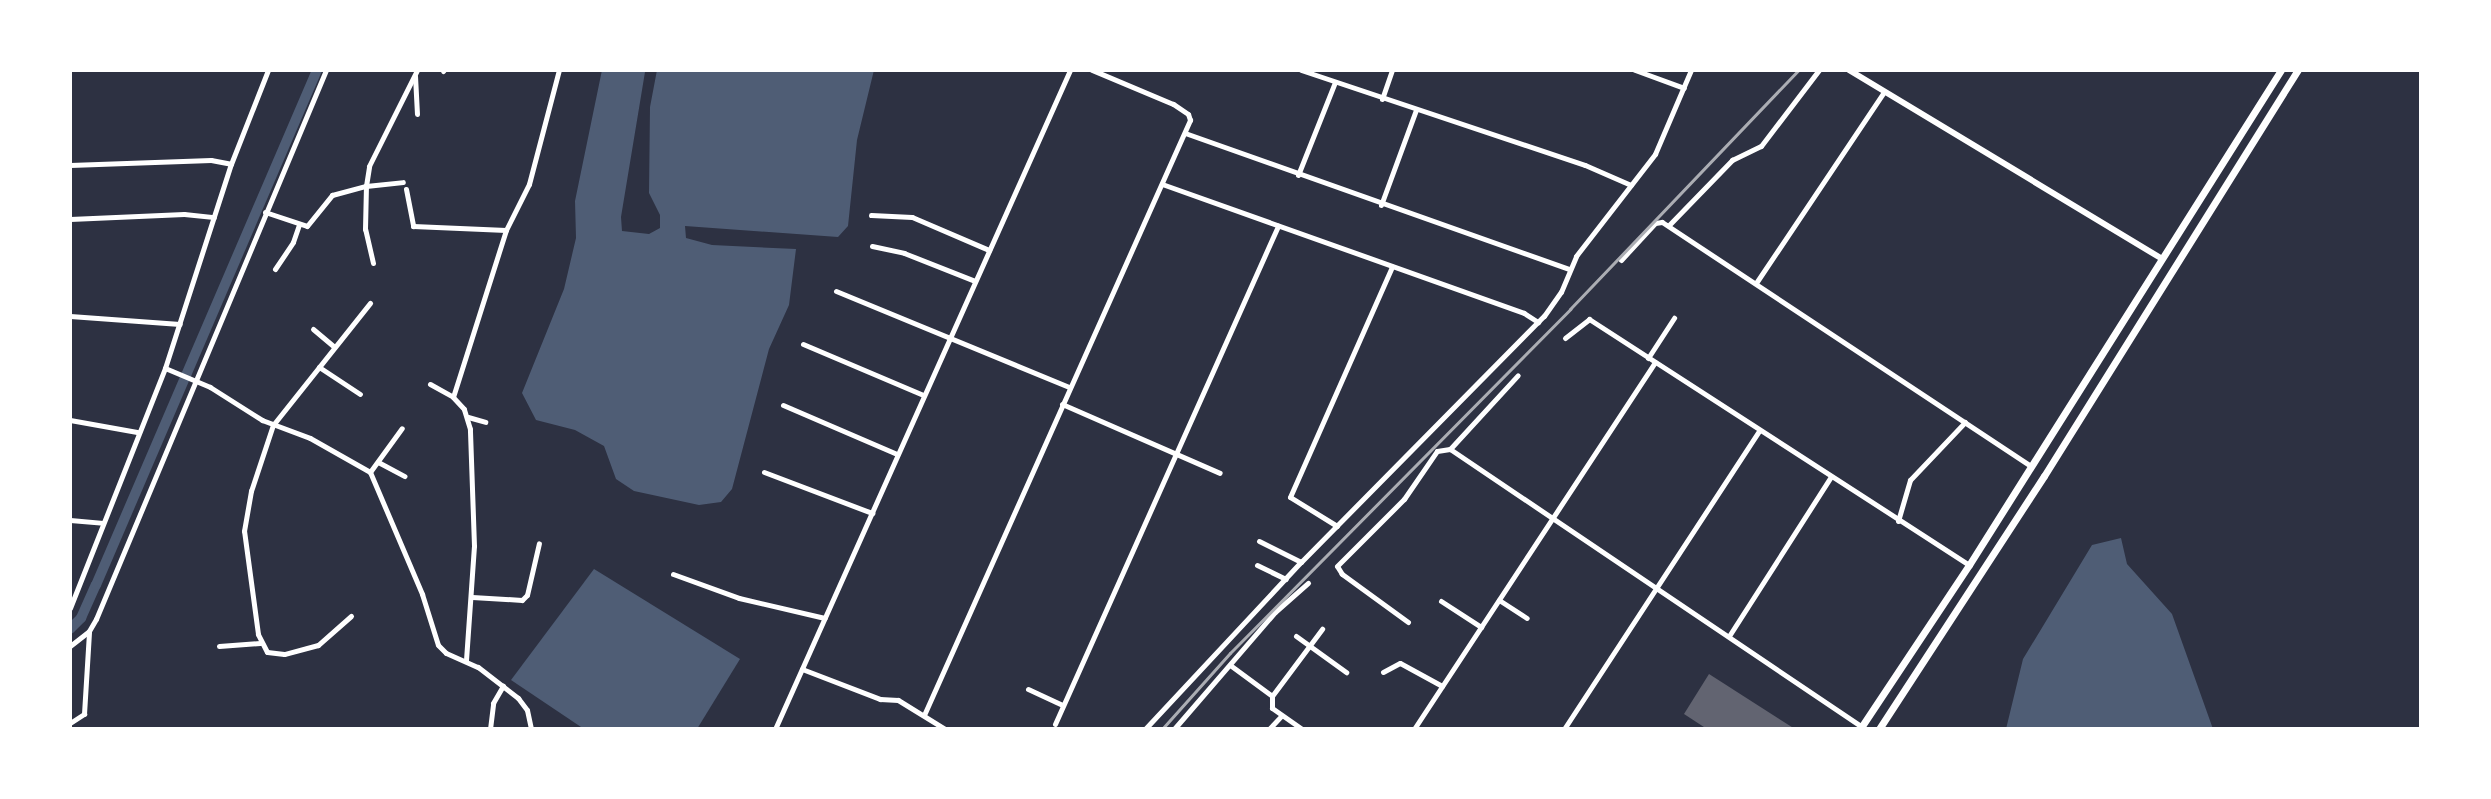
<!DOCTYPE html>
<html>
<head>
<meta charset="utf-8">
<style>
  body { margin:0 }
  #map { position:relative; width:2491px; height:799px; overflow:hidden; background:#2d3142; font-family:"Source Sans 3",sans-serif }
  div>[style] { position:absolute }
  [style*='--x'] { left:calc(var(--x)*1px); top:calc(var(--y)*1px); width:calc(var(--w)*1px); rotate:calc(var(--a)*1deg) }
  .water>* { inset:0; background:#4f5d75 }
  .canal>* { height:10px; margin:-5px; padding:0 5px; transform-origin:5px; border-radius:5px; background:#4f5d75 }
  .building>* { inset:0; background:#626471 }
  .minor>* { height:5px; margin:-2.5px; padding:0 2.5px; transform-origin:2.5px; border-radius:2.5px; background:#fff }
  .tertiary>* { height:6px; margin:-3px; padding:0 3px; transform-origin:3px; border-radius:3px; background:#fff }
  .primary>* { height:7px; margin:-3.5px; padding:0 3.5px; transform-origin:3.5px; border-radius:3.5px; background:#fff }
  .rail>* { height:3px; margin:-1.5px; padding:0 1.5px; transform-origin:1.5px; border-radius:1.5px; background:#abadb3 }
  span { translate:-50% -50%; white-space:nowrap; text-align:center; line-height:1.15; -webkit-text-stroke:8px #fff; paint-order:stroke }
  .frame { position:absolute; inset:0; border:72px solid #fff; pointer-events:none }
</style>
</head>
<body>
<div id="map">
  <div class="water">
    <div style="clip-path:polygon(602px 70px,645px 72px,621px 217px,622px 231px,649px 234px,660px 228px,660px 215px,649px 193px,650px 107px,657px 70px,874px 70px,857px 140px,848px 226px,838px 237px,685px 226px,686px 238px,712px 245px,796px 249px,789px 305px,769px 349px,732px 489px,721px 502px,699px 505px,634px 491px,616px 479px,604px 446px,575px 430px,536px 420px,522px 393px,564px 289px,576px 238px,575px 201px)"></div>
    <div style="clip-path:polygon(2121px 538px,2127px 564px,2172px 614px,2213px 729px,2006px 729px,2023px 659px,2092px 545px)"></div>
    <div style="clip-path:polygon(594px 569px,740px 659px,697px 729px,584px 729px,511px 680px)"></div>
  </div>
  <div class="canal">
    <div style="--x:70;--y:629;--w:16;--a:-45"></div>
    <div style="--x:81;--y:618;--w:36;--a:-66"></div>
    <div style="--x:96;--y:585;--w:560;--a:-66.77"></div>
  </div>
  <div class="building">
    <div style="clip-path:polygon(1709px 674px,1795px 729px,1707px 729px,1684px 714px)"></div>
  </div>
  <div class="minor">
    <div style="--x:1301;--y:70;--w:299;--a:18.5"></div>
    <div style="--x:1585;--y:165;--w:50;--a:23.5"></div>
    <div style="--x:1635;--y:70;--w:52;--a:20.2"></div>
    <div style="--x:443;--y:71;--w:1;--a:-45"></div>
    <div style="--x:415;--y:76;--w:38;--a:87"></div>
    <div style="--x:1382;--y:99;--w:31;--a:-71"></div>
    <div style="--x:1185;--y:133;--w:407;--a:19.5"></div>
    <div style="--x:70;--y:165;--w:141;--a:-2"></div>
    <div style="--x:211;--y:160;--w:20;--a:11"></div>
    <div style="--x:1298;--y:175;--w:100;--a:-68.3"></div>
    <div style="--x:1162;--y:184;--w:384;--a:19.6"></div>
    <div style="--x:1524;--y:313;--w:17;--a:33"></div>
    <div style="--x:406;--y:189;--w:38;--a:79"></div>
    <div style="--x:413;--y:226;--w:93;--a:2.5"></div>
    <div style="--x:1381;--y:205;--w:101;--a:-69.8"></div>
    <div style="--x:265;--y:212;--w:44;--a:18.4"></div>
    <div style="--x:307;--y:226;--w:40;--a:-51"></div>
    <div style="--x:332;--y:195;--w:35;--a:-15"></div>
    <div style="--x:366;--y:186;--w:20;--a:-81"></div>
    <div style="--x:369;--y:166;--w:107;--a:-63.4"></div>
    <div style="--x:871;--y:215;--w:41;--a:2.8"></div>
    <div style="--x:912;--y:217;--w:84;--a:23.2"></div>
    <div style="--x:70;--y:219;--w:114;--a:-2.5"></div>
    <div style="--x:184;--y:214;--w:30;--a:6"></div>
    <div style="--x:1669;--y:225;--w:91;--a:-45.9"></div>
    <div style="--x:1732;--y:160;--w:32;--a:-26"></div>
    <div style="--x:1761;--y:146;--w:96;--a:-52.7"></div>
    <div style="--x:872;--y:246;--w:33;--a:12"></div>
    <div style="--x:904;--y:253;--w:76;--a:21.5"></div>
    <div style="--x:1621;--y:260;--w:50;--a:-47.4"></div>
    <div style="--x:1655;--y:223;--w:7;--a:-8"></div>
    <div style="--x:1662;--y:222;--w:442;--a:33.5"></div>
    <div style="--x:373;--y:263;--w:35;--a:-103"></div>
    <div style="--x:365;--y:229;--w:43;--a:-88.7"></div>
    <div style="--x:366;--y:186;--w:37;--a:-6"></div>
    <div style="--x:275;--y:269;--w:32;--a:-56"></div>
    <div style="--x:293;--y:242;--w:18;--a:-71"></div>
    <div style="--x:1756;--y:283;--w:230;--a:-56.2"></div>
    <div style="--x:836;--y:291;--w:252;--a:22.4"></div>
    <div style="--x:70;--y:316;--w:110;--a:4.2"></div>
    <div style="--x:313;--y:329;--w:26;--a:40"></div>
    <div style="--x:1565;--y:338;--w:31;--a:-38"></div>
    <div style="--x:1589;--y:319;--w:453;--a:32.9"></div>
    <div style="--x:803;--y:344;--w:130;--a:23"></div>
    <div style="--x:1648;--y:358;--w:48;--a:-57"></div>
    <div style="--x:319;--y:367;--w:49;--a:33.4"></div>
    <div style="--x:165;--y:368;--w:49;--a:22.9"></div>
    <div style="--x:210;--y:387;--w:62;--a:32.4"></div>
    <div style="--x:262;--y:420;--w:51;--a:20.6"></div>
    <div style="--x:310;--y:438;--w:69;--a:29.5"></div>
    <div style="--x:370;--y:472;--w:133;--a:66.9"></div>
    <div style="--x:422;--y:594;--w:53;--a:72.6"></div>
    <div style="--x:438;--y:645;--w:11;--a:45"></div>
    <div style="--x:446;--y:653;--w:35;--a:24"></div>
    <div style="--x:478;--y:667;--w:51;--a:37.8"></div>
    <div style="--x:518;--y:698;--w:15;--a:53"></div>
    <div style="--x:527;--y:710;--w:19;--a:78"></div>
    <div style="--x:430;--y:384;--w:26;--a:29"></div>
    <div style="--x:1062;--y:404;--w:172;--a:23.6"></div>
    <div style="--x:783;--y:405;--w:124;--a:23.3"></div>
    <div style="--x:468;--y:417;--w:18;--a:16"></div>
    <div style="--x:70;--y:420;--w:68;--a:10.2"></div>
    <div style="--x:1450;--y:449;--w:100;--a:-47.4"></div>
    <div style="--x:378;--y:462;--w:30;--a:28"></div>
    <div style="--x:370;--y:472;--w:54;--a:-54"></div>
    <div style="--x:764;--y:472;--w:116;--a:20.8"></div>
    <div style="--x:70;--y:520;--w:33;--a:5"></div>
    <div style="--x:1898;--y:521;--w:43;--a:-73.7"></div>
    <div style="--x:1910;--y:480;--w:80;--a:-46.5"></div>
    <div style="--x:1337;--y:526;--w:55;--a:-148.3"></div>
    <div style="--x:1290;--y:497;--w:252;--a:-66.1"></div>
    <div style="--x:1259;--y:541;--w:47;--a:26.6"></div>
    <div style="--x:1257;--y:565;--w:32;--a:26"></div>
    <div style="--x:673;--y:574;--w:70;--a:20"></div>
    <div style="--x:739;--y:598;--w:88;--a:13.1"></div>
    <div style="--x:472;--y:597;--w:50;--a:3.4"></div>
    <div style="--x:522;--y:600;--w:7;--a:-45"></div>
    <div style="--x:527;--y:595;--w:53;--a:-77"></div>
    <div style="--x:1499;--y:600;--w:33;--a:33"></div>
    <div style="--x:1441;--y:601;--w:48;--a:33"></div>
    <div style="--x:70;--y:608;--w:258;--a:-68.4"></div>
    <div style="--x:165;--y:368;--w:214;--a:-72.1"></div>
    <div style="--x:231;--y:164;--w:101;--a:-68.5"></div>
    <div style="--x:351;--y:616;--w:44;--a:138.7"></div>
    <div style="--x:318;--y:645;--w:35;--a:165"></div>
    <div style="--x:284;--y:654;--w:17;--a:-173"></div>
    <div style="--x:267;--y:652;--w:20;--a:-117"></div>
    <div style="--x:258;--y:634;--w:104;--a:-97.7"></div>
    <div style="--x:244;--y:531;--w:41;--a:-80.1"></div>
    <div style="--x:251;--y:491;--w:70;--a:-71.6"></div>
    <div style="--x:273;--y:425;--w:156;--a:-51.5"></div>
    <div style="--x:1408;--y:622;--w:82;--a:-144"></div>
    <div style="--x:1342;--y:574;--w:9;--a:-122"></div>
    <div style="--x:1337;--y:566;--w:95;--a:-45"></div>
    <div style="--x:1404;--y:499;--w:58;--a:-55.5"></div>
    <div style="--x:1437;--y:451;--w:13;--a:-9"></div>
    <div style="--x:1450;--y:449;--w:497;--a:34"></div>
    <div style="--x:1296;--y:636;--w:62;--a:35.8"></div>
    <div style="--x:1729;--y:636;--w:188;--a:-57.4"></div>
    <div style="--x:70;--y:646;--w:24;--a:-38"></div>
    <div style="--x:89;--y:631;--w:14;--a:-60"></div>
    <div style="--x:96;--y:619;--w:595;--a:-67.27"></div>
    <div style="--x:219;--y:646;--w:41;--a:-4.2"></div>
    <div style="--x:466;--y:660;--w:114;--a:-86"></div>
    <div style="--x:474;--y:546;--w:117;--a:-92"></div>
    <div style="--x:470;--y:429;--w:21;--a:-107"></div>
    <div style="--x:464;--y:409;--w:16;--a:-133"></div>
    <div style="--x:453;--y:397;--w:175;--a:-72.4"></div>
    <div style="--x:506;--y:230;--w:51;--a:-63.4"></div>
    <div style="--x:529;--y:184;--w:118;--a:-75.3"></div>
    <div style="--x:1230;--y:665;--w:52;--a:36.4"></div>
    <div style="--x:1272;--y:696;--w:12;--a:90"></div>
    <div style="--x:1272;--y:708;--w:37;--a:35"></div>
    <div style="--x:802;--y:669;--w:84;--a:21"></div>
    <div style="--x:880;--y:699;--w:18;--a:3"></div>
    <div style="--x:898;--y:700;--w:55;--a:31.7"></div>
    <div style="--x:1383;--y:672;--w:19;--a:-28"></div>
    <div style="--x:1400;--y:663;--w:48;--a:28.7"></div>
    <div style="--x:1028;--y:689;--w:38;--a:25"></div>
    <div style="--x:1272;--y:696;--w:84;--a:-53.3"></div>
    <div style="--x:924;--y:715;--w:652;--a:-65.91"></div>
    <div style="--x:1190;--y:120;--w:6;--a:-108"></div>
    <div style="--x:1188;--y:114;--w:18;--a:-146"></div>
    <div style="--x:1173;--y:104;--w:88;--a:-157.2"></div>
    <div style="--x:70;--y:723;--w:17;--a:-33"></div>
    <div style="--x:84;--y:714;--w:82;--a:-86.5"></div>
    <div style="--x:1055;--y:724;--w:546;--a:-65.88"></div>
    <div style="--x:490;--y:729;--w:26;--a:-83"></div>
    <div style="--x:493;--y:703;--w:20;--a:-60"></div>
    <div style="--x:775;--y:729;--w:722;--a:-65.88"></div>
    <div style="--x:1145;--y:729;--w:229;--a:-47"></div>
    <div style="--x:1301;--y:562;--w:346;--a:-45.4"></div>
    <div style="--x:1544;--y:316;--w:29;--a:-55"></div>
    <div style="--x:1561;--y:292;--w:39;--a:-67"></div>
    <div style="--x:1576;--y:256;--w:129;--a:-52.2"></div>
    <div style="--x:1655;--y:154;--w:91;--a:-66.8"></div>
    <div style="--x:1174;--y:729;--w:155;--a:-49.2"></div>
    <div style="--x:1275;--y:612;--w:44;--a:-41.3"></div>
    <div style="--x:1269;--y:729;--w:18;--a:-47"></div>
    <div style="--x:1414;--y:729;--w:439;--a:-56.7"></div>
    <div style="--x:1564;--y:729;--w:355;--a:-56.8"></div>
  </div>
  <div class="tertiary">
    <div style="--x:1849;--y:70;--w:364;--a:31.1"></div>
  </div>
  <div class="primary">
    <div style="--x:1860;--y:729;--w:197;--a:-56.4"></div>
    <div style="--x:1969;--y:565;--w:585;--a:-57.78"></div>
    <div style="--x:1879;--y:729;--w:302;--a:-56.9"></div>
    <div style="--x:2044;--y:476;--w:479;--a:-58"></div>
  </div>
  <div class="rail">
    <div style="--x:1162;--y:729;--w:102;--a:-48.2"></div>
    <div style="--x:1230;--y:653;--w:484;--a:-45.3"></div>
    <div style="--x:1570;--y:309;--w:330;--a:-46.3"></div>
  </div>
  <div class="frame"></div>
</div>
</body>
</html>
